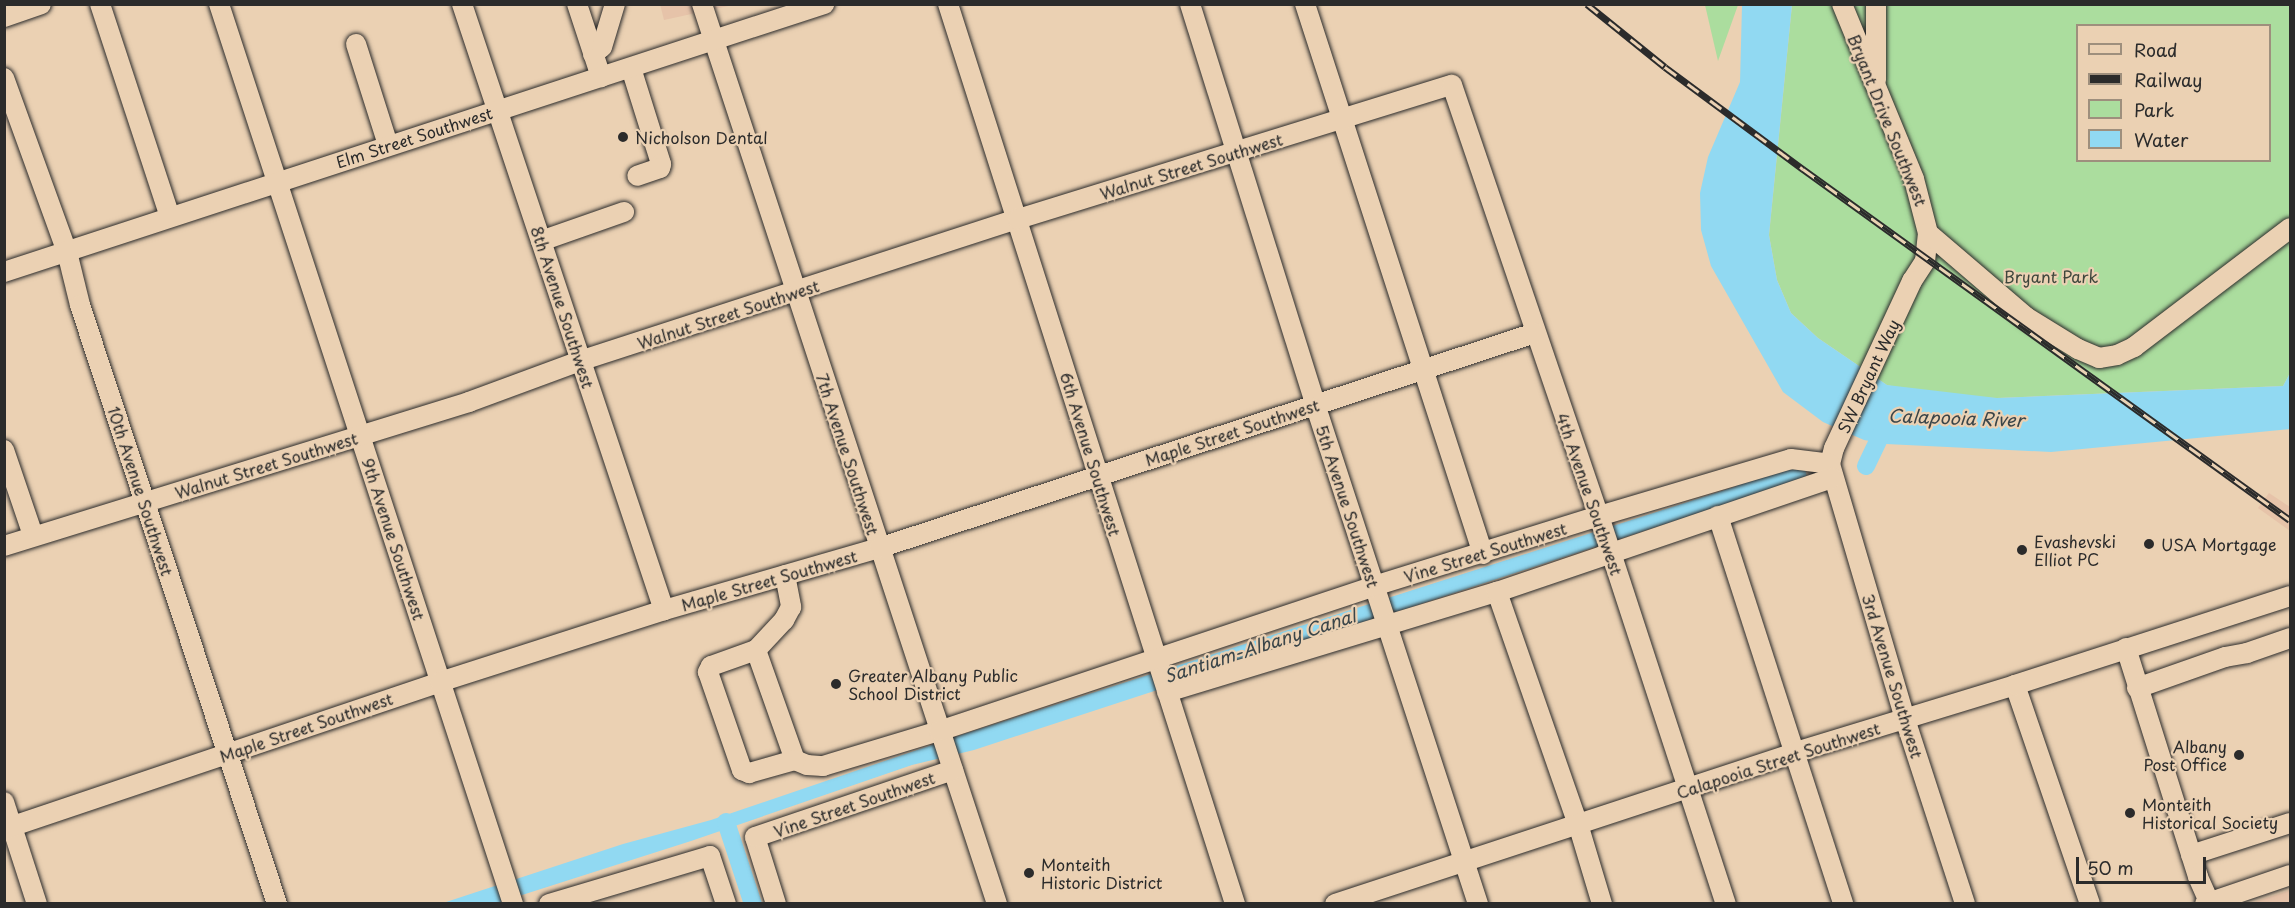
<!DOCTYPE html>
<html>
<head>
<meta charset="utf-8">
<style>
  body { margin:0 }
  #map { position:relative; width:2295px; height:908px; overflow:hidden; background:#ebd1b3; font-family:"Playpen Sans",sans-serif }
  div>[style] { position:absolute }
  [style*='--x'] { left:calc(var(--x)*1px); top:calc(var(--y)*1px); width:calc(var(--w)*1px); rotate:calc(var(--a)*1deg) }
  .built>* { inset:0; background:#e6c3a9 }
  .green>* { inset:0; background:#abdd9e }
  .water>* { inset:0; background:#91d9f2 }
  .canal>* { height:18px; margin:-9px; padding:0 9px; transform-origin:9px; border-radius:9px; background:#91d9f2 }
  .roads { filter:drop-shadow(0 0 2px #2b2b2b) drop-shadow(0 0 2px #2b2b2b) }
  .minor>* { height:20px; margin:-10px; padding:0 10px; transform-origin:10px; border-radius:10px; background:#ebd1b3 }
  .rail>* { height:7px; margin-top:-3.5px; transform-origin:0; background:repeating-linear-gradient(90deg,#ebd1b3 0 14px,#2b2b2b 0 28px); box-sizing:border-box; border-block:2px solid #2b2b2b }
  .dots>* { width:16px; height:16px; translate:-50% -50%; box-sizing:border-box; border:3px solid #ebd1b3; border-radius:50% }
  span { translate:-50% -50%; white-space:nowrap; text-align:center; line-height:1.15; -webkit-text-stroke:4.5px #ebd1b3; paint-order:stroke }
  .street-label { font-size:16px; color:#2b2b2b }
  .poi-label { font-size:16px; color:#2b2b2b }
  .left { translate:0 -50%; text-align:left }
  .right { translate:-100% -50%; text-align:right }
  .park-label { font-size:16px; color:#3e463c }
  .water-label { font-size:18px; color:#3a4549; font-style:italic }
  .frame { position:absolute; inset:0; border:6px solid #2b2b2b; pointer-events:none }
  .legend { position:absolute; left:2076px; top:24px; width:195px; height:138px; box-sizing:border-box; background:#ebd1b3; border:2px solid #9e8f7d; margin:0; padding:8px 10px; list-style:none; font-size:18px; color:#2b2b2b }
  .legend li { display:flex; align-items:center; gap:12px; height:30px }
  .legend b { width:30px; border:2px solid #9e8f7d }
  .scale { position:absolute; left:2076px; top:857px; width:130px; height:27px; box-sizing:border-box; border:3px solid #2b2b2b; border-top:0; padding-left:8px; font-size:18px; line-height:21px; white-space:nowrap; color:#2b2b2b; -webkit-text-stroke:4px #ebd1b3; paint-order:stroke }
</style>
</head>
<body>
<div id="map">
  <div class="built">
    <div style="clip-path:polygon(660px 4px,733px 5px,664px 20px)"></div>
    <div style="clip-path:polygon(2269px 493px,2290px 507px,2290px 531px,2258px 508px)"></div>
    <div style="clip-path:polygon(2290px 890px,2290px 903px,2251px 903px)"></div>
  </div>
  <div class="green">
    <div style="clip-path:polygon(1705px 5px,1738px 5px,1718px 61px)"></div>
    <div style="clip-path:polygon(evenodd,1792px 5px,2290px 5px,2290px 373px,2283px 386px,1997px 398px,1938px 396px,1887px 385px,1818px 338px,1791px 313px,1777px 280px,1769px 235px,1792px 5px,2078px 26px,2270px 26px,2270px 160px,2078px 160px,2078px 26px)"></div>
  </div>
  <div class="water">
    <div style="clip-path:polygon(1742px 5px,1792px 5px,1769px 235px,1777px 280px,1791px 313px,1818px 338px,1887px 385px,1997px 398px,2283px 386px,2290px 373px,2290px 429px,2051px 452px,1886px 444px,1864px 440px,1823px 422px,1783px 392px,1711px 266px,1701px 230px,1700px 193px,1708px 157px,1740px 82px)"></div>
    <div style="clip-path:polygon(1756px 480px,1765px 480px,1769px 490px,974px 750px,912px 765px,691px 841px,497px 903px,440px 904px,623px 844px,711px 820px,967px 733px)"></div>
  </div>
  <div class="canal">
    <div style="--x:1866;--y:466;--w:49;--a:-64.5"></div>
    <div style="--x:1743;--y:492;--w:57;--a:-17.5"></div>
    <div style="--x:726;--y:822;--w:86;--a:71.8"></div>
  </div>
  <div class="roads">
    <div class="minor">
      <div style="--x:100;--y:4;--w:224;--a:71.8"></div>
      <div style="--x:219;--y:4;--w:947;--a:71.91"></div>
      <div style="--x:462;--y:4;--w:639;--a:71.57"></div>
      <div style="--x:577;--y:4;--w:77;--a:71.8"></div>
      <div style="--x:702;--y:4;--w:947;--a:71.85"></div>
      <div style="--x:948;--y:4;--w:945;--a:72.31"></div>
      <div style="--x:1190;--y:4;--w:419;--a:72.6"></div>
      <div style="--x:1315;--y:404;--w:526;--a:71.94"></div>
      <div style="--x:1305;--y:4;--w:578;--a:72.07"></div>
      <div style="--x:1842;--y:4;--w:189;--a:67.6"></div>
      <div style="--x:1914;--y:179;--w:56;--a:75.5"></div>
      <div style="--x:1928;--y:233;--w:28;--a:96"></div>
      <div style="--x:1925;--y:261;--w:24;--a:123"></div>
      <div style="--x:1912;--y:281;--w:184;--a:115"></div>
      <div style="--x:1834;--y:448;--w:16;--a:104"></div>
      <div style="--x:1830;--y:464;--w:266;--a:73.6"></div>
      <div style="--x:1905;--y:719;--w:194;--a:72"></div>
      <div style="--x:1876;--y:4;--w:76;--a:90"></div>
      <div style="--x:4;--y:17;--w:39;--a:-19"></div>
      <div style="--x:356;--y:44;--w:106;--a:72.4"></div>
      <div style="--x:593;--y:54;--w:11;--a:-38"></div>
      <div style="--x:602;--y:47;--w:45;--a:-73.2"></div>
      <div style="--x:631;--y:68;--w:101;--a:72.6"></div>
      <div style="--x:661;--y:164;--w:4;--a:104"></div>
      <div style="--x:660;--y:168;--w:24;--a:161"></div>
      <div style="--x:4;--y:78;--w:185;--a:70.1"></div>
      <div style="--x:67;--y:252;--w:55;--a:76.2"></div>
      <div style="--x:80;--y:305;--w:631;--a:71.79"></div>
      <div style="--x:1928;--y:233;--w:129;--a:40.6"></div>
      <div style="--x:2026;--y:317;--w:61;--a:31.6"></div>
      <div style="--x:2078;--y:349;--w:23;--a:23"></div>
      <div style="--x:2099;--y:358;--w:18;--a:-9"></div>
      <div style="--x:2117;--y:355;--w:19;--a:-25"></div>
      <div style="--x:2134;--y:347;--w:196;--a:-37.3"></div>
      <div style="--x:541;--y:241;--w:88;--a:-19.3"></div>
      <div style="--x:4;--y:272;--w:863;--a:-18.1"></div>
      <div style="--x:4;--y:450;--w:90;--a:71.2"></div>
      <div style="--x:1718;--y:516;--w:408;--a:72.1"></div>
      <div style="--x:4;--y:546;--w:487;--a:-17.2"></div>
      <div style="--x:469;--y:402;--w:118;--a:-20.3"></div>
      <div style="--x:580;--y:361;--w:460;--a:-18"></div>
      <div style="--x:1018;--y:219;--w:454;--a:-17.2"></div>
      <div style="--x:1452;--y:85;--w:455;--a:71.2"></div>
      <div style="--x:1599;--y:516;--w:408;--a:71.9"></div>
      <div style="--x:785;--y:575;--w:33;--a:79"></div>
      <div style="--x:791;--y:607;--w:15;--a:118"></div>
      <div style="--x:784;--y:620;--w:41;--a:133"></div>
      <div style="--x:756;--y:650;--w:117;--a:70.5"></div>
      <div style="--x:795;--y:760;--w:13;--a:23"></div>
      <div style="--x:807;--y:765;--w:16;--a:4"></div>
      <div style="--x:823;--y:766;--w:121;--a:-16.8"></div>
      <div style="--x:939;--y:731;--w:459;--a:-18.4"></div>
      <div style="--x:1374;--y:586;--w:236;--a:-17.3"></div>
      <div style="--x:1599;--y:516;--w:200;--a:-16.5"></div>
      <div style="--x:1791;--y:459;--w:39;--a:7"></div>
      <div style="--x:1497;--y:592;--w:246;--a:70.8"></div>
      <div style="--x:1578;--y:824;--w:84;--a:73.3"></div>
      <div style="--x:2126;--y:648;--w:240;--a:72.5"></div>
      <div style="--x:2198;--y:877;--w:30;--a:66"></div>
      <div style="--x:756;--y:650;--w:48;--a:160.4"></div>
      <div style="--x:711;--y:666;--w:7;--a:117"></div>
      <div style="--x:708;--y:672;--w:104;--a:70.9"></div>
      <div style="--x:742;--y:770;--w:8;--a:23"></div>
      <div style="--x:749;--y:773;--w:48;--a:-15.8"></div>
      <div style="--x:2015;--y:685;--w:231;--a:71.1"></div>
      <div style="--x:2137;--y:688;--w:93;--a:-19.4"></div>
      <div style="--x:2225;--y:657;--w:22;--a:-10"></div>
      <div style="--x:2247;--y:653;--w:46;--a:-19.2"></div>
      <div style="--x:1167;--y:692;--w:345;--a:-16.9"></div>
      <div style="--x:1497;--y:592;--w:354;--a:-18.8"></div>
      <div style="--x:4;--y:802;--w:107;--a:72.1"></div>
      <div style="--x:4;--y:829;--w:460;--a:-18.6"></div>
      <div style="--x:440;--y:682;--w:235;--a:-17.8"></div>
      <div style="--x:664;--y:610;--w:224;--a:-16.1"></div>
      <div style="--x:879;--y:548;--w:690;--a:-18.15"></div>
      <div style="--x:2191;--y:855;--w:104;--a:-17.9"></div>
      <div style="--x:549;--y:904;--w:168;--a:-16.6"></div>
      <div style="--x:710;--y:856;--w:51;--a:71.6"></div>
      <div style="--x:776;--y:904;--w:70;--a:-107.4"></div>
      <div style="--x:755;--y:837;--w:209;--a:-18.7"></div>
      <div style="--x:1335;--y:904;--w:482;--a:-18.2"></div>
      <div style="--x:1793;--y:753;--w:232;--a:-17"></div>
      <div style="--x:2015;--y:685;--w:289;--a:-17.9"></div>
      <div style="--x:2205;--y:904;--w:90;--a:-18.8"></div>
    </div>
  </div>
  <div class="rail">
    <div style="--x:1587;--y:4;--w:100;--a:38.9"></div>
    <div style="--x:1665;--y:67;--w:172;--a:36.5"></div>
    <div style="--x:1803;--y:169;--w:600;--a:35.78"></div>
  </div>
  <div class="dots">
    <div style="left:623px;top:137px;background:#2b2b2b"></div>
    <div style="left:2149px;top:544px;background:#2b2b2b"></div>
    <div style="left:2022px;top:550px;background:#2b2b2b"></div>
    <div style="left:836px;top:684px;background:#2b2b2b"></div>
    <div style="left:2239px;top:755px;background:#2b2b2b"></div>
    <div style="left:2130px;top:813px;background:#2b2b2b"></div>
    <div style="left:1029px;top:873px;background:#2b2b2b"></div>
  </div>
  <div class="street-label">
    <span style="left:1888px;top:120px;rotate:68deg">Bryant Drive Southwest</span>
    <span style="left:414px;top:137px;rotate:-18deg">Elm Street Southwest</span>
    <span style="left:1191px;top:166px;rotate:-17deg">Walnut Street Southwest</span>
    <span style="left:563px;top:307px;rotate:72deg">8th Avenue Southwest</span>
    <span style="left:728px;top:314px;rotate:-18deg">Walnut Street Southwest</span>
    <span style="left:1868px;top:376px;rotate:-65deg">SW Bryant Way</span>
    <span style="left:1232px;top:432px;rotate:-18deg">Maple Street Southwest</span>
    <span style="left:848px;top:454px;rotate:72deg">7th Avenue Southwest</span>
    <span style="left:1091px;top:454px;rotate:73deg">6th Avenue Southwest</span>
    <span style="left:266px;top:465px;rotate:-17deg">Walnut Street Southwest</span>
    <span style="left:141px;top:491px;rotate:72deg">10th Avenue Southwest</span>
    <span style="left:1590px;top:494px;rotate:71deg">4th Avenue Southwest</span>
    <span style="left:1348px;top:506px;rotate:72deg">5th Avenue Southwest</span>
    <span style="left:394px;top:539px;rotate:72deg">9th Avenue Southwest</span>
    <span style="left:1485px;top:552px;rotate:-17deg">Vine Street Southwest</span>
    <span style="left:769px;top:580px;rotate:-16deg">Maple Street Southwest</span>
    <span style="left:1893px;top:676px;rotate:73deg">3rd Avenue Southwest</span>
    <span style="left:306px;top:727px;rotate:-19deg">Maple Street Southwest</span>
    <span style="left:1778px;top:760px;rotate:-18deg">Calapooia Street Southwest</span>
    <span style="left:854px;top:804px;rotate:-19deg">Vine Street Southwest</span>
  </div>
  <div class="poi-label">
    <span class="left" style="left:635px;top:137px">Nicholson Dental</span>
    <span class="left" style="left:2034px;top:550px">Evashevski<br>Elliot PC</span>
    <span class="left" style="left:2161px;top:544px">USA Mortgage</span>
    <span class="left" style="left:848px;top:684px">Greater Albany Public<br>School District</span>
    <span class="right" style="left:2227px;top:755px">Albany<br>Post Office</span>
    <span class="left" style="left:2142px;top:813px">Monteith<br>Historical Society</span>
    <span class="left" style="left:1041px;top:873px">Monteith<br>Historic District</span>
  </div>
  <div class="park-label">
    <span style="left:2051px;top:276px">Bryant Park</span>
  </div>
  <div class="water-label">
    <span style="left:1956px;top:418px;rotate:2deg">Calapooia River</span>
    <span style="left:1260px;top:646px;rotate:-18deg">Santiam-Albany Canal</span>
  </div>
  <div class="frame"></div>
  <ul class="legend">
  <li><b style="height:8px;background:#ebd1b3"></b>Road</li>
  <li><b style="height:8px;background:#2b2b2b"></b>Railway</li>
  <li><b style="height:16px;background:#abdd9e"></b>Park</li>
  <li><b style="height:16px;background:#91d9f2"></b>Water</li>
  </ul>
  <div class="scale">50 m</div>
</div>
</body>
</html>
